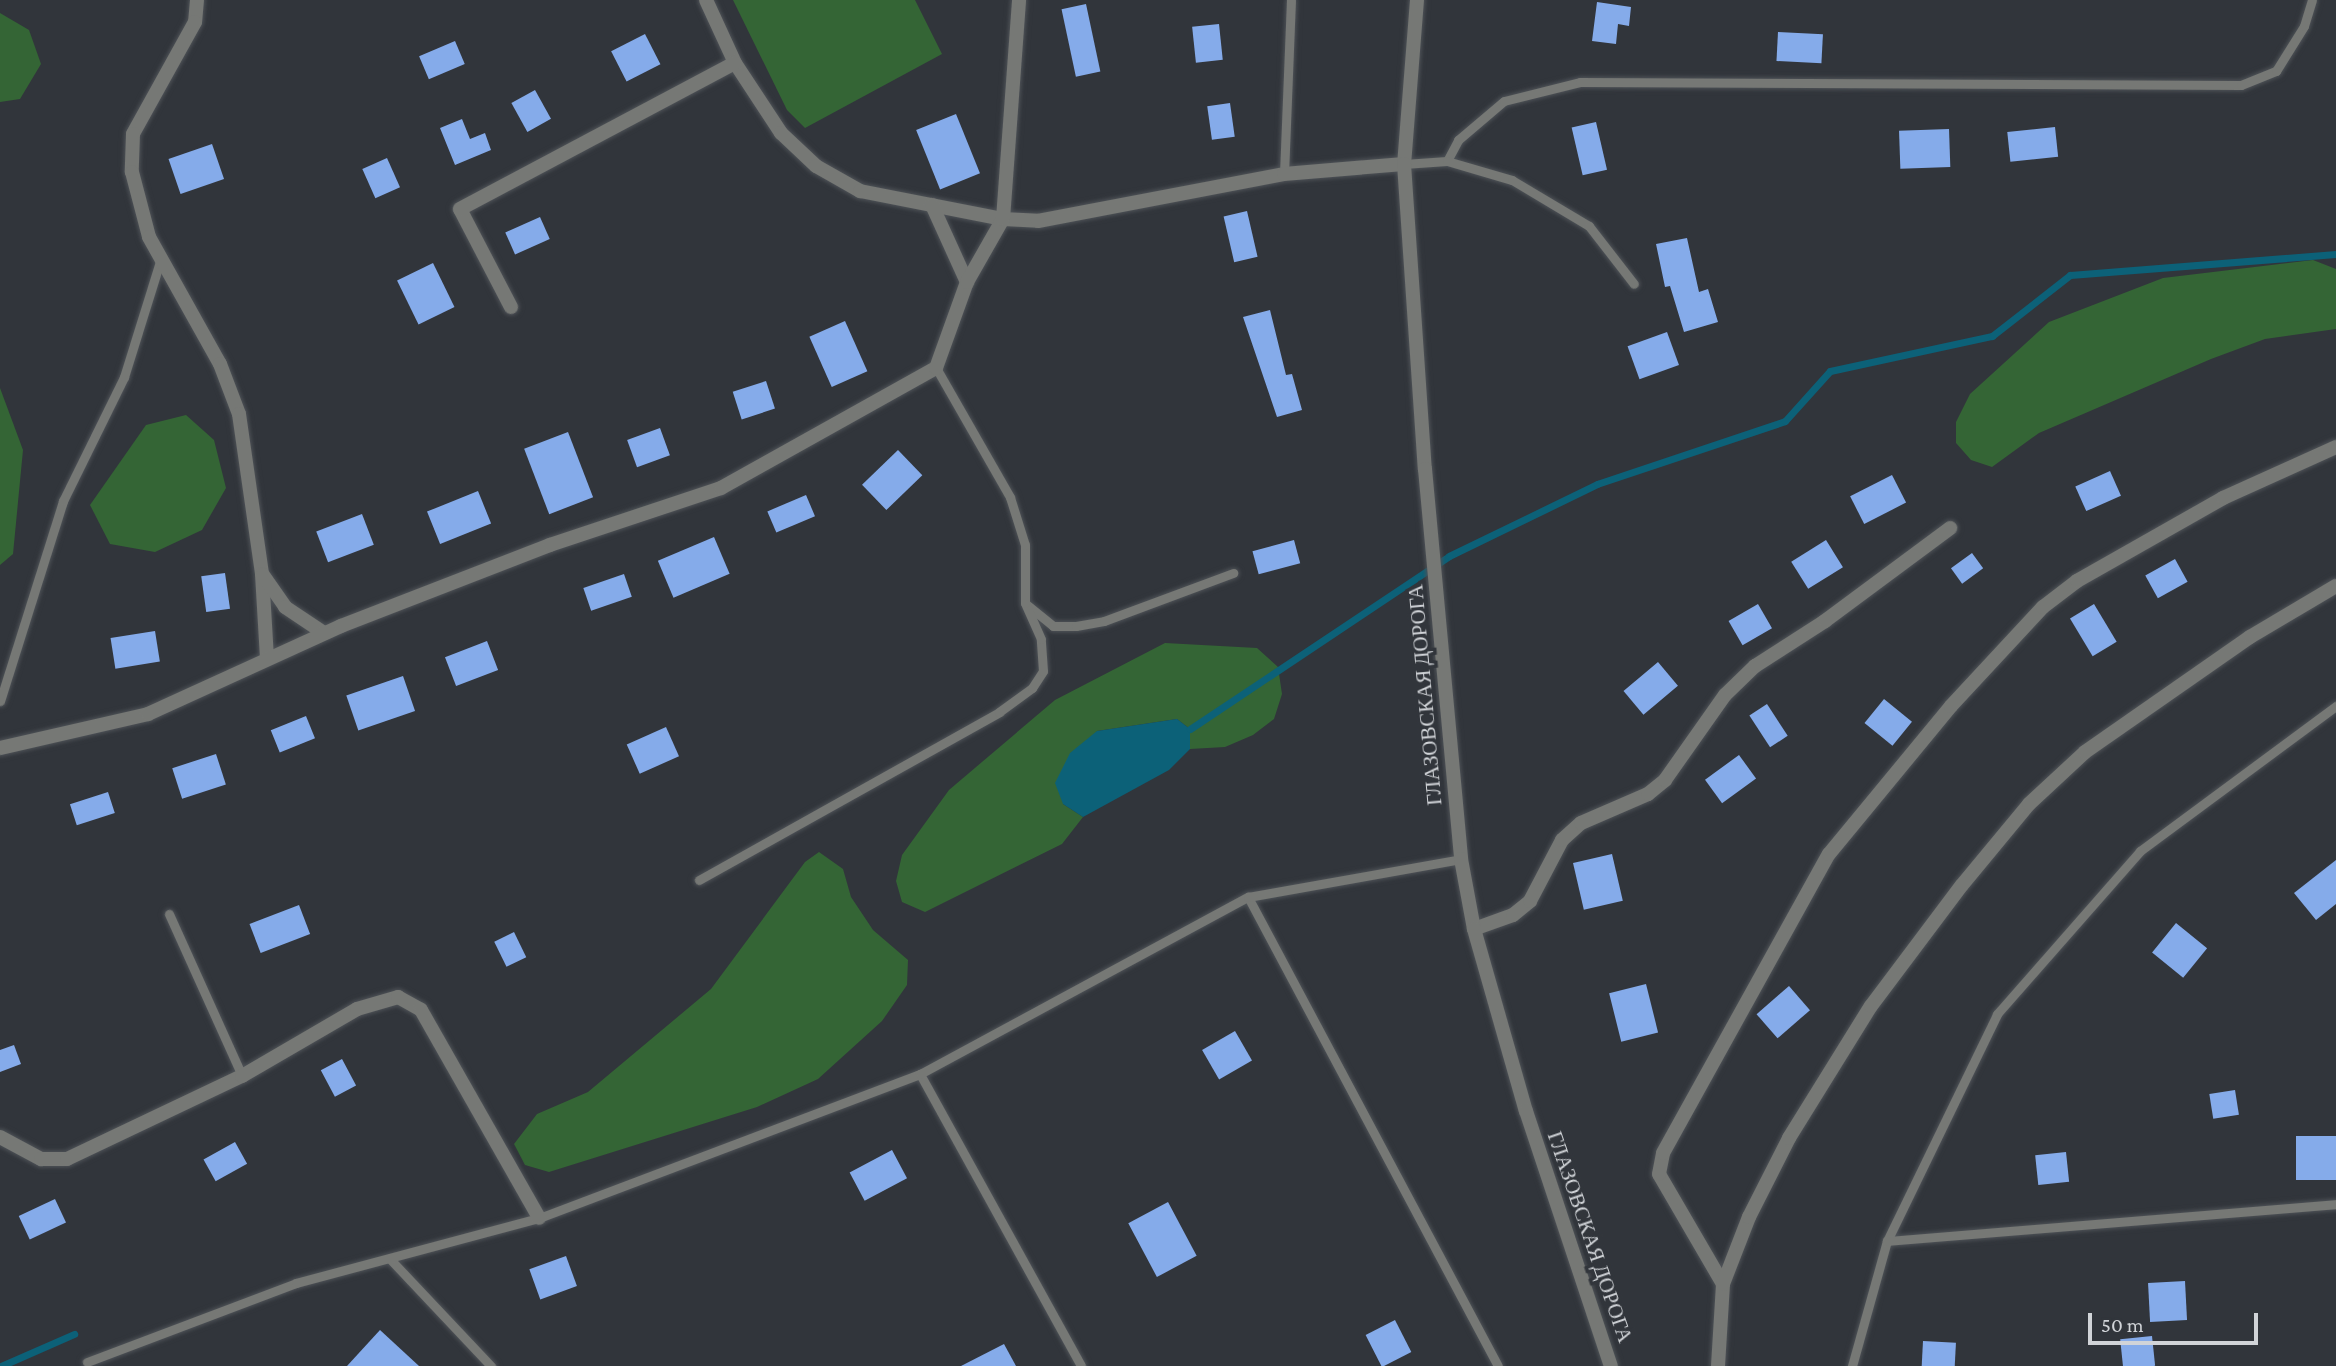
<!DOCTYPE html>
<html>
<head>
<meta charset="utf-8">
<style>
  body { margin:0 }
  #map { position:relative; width:2336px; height:1366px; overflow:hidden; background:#31353b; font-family:"Crimson Pro",serif }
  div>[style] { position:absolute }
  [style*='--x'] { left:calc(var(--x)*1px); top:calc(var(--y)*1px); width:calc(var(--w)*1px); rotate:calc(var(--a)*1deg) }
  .green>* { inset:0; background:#346535 }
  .water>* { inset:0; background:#0c6178 }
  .stream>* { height:7px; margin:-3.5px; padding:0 3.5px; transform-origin:3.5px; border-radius:3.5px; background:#0c6178 }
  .building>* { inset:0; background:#85abea; transform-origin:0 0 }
  .roads { filter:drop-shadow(0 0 2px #4e5257) drop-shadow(0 0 2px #4e5257) }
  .service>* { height:9px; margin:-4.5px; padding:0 4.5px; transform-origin:4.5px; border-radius:4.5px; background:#767875 }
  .minor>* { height:14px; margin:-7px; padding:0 7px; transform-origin:7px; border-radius:7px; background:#767875 }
  .tertiary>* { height:14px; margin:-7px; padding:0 7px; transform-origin:7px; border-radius:7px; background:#767875 }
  span { translate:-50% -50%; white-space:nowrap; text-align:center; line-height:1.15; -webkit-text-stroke:7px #31353b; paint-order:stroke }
  .street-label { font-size:21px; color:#d1d4d8 }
  .scale { position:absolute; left:2088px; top:1313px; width:170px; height:32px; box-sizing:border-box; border:4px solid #d1d4d8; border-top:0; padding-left:9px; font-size:21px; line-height:24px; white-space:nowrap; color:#d1d4d8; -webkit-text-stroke:5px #31353b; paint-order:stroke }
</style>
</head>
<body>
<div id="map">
  <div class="green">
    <div style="clip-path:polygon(733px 0,915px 0,942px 54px,805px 128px,787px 110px)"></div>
    <div style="clip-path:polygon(0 13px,29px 30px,41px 64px,20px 99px,0 102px)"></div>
    <div style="clip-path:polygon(2313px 260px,2336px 269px,2336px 329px,2265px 339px,2211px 359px,2039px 433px,1992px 467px,1971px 460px,1956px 443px,1956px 422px,1970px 394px,2049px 322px,2163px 278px)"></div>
    <div style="clip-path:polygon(0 388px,23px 450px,13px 554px,0 565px)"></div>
    <div style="clip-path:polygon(186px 415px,214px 440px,226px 488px,202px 530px,155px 552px,110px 544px,90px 505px,146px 425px)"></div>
    <div style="clip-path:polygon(1165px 643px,1257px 648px,1278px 667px,1282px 694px,1274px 719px,1253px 735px,1225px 747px,1190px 749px,1190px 729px,1177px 719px,1097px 731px,1063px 804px,1083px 817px,1062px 844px,925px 912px,902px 902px,896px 881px,902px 855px,949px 790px,1055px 700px)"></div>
    <div style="clip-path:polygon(819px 852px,843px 869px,851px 897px,873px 930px,908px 960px,907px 985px,882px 1021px,818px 1079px,757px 1107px,549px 1172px,525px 1165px,514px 1144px,537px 1114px,588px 1092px,711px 989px,805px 862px)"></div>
  </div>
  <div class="water">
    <div style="clip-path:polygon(1177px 719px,1190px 729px,1190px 749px,1169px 770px,1083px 817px,1063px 804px,1055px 783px,1070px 753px,1097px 731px)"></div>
  </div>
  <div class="stream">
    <div style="--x:1190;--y:729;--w:311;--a:-33.7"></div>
    <div style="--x:1449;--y:556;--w:165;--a:-25.9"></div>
    <div style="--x:1597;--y:484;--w:198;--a:-18.5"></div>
    <div style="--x:1785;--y:421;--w:67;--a:-48"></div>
    <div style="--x:1830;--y:371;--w:166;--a:-12.2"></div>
    <div style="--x:1992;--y:336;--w:99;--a:-38"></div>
    <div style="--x:2070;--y:275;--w:267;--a:-4.5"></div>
    <div style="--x:1;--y:1366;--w:80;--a:-23.7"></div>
  </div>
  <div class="building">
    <div style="clip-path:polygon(1597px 2px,1631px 7px,1629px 26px,1618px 24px,1616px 44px,1592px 41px)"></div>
    <div style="left:1086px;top:4px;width:69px;height:25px;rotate:78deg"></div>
    <div style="left:1219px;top:24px;width:36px;height:27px;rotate:84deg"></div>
    <div style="left:1778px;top:32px;width:45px;height:29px;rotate:3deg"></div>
    <div style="left:645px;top:34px;width:34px;height:38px;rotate:63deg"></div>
    <div style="left:455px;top:41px;width:25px;height:39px;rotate:67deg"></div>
    <div style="left:535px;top:90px;width:33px;height:27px;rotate:61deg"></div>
    <div style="left:1230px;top:103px;width:34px;height:23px;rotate:82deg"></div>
    <div style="left:956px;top:114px;width:64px;height:43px;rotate:68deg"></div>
    <div style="clip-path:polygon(462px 119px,470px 139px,485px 133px,491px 150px,455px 165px,440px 128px)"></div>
    <div style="left:1596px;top:122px;width:49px;height:25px;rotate:77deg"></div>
    <div style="left:2055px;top:127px;width:30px;height:48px;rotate:84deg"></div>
    <div style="left:1949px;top:129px;width:38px;height:50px;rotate:88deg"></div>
    <div style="left:212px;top:144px;width:37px;height:46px;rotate:71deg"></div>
    <div style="left:387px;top:158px;width:32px;height:27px;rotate:66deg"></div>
    <div style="left:1247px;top:211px;width:47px;height:24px;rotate:77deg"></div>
    <div style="left:540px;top:217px;width:24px;height:38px;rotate:66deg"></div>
    <div style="clip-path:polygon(1687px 238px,1699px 292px,1708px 289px,1718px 322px,1684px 332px,1670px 286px,1665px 287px,1656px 244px)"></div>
    <div style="left:433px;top:263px;width:49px;height:40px;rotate:64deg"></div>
    <div style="clip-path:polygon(1270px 310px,1286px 375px,1292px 374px,1302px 410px,1277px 417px,1243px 317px)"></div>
    <div style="left:845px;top:321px;width:55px;height:39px;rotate:66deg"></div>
    <div style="left:1667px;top:332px;width:35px;height:42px;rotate:70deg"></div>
    <div style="left:766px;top:381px;width:29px;height:35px;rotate:72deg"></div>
    <div style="left:660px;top:428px;width:29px;height:35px;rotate:70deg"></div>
    <div style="left:568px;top:432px;width:70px;height:47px;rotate:69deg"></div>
    <div style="left:898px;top:450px;width:35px;height:50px;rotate:46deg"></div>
    <div style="left:2110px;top:471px;width:27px;height:38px;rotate:66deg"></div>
    <div style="left:1892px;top:475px;width:31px;height:47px;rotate:63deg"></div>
    <div style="left:478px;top:491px;width:35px;height:55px;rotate:68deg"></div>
    <div style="left:806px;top:495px;width:23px;height:42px;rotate:67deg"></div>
    <div style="left:362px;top:514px;width:33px;height:49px;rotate:69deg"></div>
    <div style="left:714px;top:537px;width:40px;height:61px;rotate:67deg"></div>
    <div style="left:1294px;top:540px;width:24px;height:43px;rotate:75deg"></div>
    <div style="left:1826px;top:540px;width:32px;height:41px;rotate:58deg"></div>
    <div style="left:1972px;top:553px;width:19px;height:26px;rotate:54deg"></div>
    <div style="left:2175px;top:559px;width:26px;height:34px;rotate:61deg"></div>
    <div style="left:225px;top:573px;width:36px;height:24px;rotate:82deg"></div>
    <div style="left:624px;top:574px;width:24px;height:43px;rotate:71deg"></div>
    <div style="left:1758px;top:604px;width:28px;height:34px;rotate:60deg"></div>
    <div style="left:2094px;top:604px;width:44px;height:28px;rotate:59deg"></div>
    <div style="left:155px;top:631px;width:31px;height:45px;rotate:81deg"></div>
    <div style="left:487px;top:641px;width:31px;height:45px;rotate:69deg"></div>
    <div style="left:1658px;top:662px;width:31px;height:45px;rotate:50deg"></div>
    <div style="left:403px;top:676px;width:37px;height:60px;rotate:71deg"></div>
    <div style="left:1884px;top:699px;width:36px;height:31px;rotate:39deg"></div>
    <div style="left:1767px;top:704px;width:38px;height:21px;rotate:57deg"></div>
    <div style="left:306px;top:716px;width:24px;height:38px;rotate:68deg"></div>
    <div style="left:666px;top:727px;width:32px;height:43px;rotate:66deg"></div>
    <div style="left:216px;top:754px;width:32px;height:46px;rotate:72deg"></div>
    <div style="left:1739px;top:755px;width:29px;height:42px;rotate:54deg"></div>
    <div style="left:108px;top:792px;width:22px;height:40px;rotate:72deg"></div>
    <div style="left:1612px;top:854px;width:48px;height:40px;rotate:77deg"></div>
    <div style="clip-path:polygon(2336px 860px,2336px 904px,2316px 920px,2294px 893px)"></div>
    <div style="left:299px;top:905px;width:31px;height:53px;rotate:69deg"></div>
    <div style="left:2176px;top:923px;width:40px;height:38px;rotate:39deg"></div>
    <div style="left:514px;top:932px;width:28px;height:22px;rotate:64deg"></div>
    <div style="left:1646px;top:984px;width:50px;height:38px;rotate:76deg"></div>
    <div style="left:1789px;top:986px;width:32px;height:43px;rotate:49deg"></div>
    <div style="left:1235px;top:1031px;width:34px;height:38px;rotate:60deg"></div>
    <div style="clip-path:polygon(14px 1045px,21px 1064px,0 1072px,0 1050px)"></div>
    <div style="left:342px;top:1059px;width:30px;height:24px;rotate:62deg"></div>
    <div style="left:2235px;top:1090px;width:25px;height:26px;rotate:81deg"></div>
    <div style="left:2336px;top:1136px;width:44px;height:40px;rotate:90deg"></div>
    <div style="left:235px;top:1142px;width:25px;height:36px;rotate:61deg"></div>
    <div style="left:892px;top:1150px;width:32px;height:48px;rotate:62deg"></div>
    <div style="left:2066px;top:1152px;width:30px;height:31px;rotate:84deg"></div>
    <div style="left:55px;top:1199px;width:26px;height:40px;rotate:65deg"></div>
    <div style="left:1168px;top:1202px;width:61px;height:45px;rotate:62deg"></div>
    <div style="left:566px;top:1256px;width:32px;height:39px;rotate:70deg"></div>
    <div style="left:2185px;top:1281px;width:39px;height:37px;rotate:87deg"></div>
    <div style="left:1395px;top:1320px;width:36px;height:33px;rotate:63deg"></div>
    <div style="clip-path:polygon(380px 1330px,419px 1366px,347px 1366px)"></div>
    <div style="left:2152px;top:1336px;width:30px;height:32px;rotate:84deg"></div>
    <div style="left:1923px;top:1341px;width:33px;height:25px;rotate:3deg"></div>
    <div style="clip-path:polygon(1004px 1344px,1016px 1366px,961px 1366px)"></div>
  </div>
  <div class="roads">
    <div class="service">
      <div style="--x:1447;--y:161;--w:24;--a:-62"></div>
      <div style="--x:1458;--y:140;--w:60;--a:-40.3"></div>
      <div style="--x:1504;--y:101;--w:78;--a:-14"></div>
      <div style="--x:1580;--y:82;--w:661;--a:0.26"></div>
      <div style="--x:2241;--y:85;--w:38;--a:-22"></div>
      <div style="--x:2276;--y:71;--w:53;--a:-58.1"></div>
      <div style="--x:2304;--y:26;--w:27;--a:-73"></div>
      <div style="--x:1404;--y:164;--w:43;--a:-4"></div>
      <div style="--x:1447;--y:161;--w:68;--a:16.3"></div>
      <div style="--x:1512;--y:180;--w:90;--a:30.9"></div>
      <div style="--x:1589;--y:226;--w:73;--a:52.2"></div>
      <div style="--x:1284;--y:174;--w:174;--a:-87.7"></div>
      <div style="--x:1026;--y:604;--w:35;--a:39"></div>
      <div style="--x:1053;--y:626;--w:23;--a:0"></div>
      <div style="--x:1076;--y:626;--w:28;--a:-10"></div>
      <div style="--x:1104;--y:621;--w:138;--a:-20.4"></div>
      <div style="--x:0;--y:701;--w:210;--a:-72.5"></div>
      <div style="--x:63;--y:501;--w:138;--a:-63.8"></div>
      <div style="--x:124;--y:377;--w:125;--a:-72.7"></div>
      <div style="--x:699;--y:880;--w:344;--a:-29.2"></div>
      <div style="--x:999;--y:712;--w:41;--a:-36"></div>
      <div style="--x:1032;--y:688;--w:20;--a:-57"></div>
      <div style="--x:1043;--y:671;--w:32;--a:-94"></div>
      <div style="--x:1041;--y:639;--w:39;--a:-114"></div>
      <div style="--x:1025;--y:603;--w:58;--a:-90"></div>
      <div style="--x:1025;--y:545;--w:50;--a:-107.4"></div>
      <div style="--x:1010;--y:497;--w:149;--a:-119.8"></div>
      <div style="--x:1248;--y:897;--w:531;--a:61.94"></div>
      <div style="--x:169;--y:914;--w:178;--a:65.7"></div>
      <div style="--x:920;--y:1074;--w:333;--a:61.1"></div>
      <div style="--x:1887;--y:1241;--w:252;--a:-64.1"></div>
      <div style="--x:1997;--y:1014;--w:217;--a:-48.7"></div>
      <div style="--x:2140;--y:851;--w:244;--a:-36.5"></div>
      <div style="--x:391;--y:1260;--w:146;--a:46.7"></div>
      <div style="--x:87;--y:1362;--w:223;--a:-20.7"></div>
      <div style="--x:296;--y:1283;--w:252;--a:-15"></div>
      <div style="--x:539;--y:1218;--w:407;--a:-20.7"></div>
      <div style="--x:920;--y:1074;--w:373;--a:-28.4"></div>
      <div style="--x:1248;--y:897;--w:216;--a:-10.1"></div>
      <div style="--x:1852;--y:1366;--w:130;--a:-74.4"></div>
      <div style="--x:1887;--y:1241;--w:451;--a:-4.7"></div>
    </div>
    <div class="minor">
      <div style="--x:197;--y:0;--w:22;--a:95"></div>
      <div style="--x:195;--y:22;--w:128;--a:119"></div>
      <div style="--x:133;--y:134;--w:38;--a:92"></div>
      <div style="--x:132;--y:172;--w:67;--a:75.3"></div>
      <div style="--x:149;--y:237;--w:145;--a:60.8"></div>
      <div style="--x:220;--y:364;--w:53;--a:69.2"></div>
      <div style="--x:239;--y:414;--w:162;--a:81.8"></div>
      <div style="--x:262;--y:574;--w:85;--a:86.6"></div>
      <div style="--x:706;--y:0;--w:69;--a:65.3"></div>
      <div style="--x:735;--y:63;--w:84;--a:56.7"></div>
      <div style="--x:781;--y:133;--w:48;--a:43.3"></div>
      <div style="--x:816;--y:166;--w:51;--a:29.6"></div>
      <div style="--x:860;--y:191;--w:146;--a:11.1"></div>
      <div style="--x:1003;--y:219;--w:35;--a:3"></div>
      <div style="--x:1038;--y:221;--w:250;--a:-10.8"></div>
      <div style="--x:1284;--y:174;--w:120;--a:-4.8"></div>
      <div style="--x:932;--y:205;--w:85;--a:65.6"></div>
      <div style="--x:511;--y:307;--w:110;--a:-117.5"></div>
      <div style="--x:460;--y:209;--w:311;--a:-28"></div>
      <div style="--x:263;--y:575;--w:39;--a:55"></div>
      <div style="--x:285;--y:607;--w:47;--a:33.7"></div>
      <div style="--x:0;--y:748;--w:152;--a:-12.9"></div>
      <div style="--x:148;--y:714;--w:212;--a:-24.5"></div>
      <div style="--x:341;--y:626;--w:224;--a:-21.2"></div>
      <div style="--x:550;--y:545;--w:180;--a:-18.4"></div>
      <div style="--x:721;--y:488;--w:246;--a:-29.2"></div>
      <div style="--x:936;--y:368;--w:91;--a:-70.2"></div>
      <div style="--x:967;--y:282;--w:73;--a:-60.3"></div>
      <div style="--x:1003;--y:219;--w:220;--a:-85.8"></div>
      <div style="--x:1474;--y:929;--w:41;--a:-19.7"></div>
      <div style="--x:1513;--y:915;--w:22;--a:-39"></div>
      <div style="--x:1530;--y:901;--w:69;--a:-62.3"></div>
      <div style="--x:1562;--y:840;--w:25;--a:-42"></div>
      <div style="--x:1581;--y:823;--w:73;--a:-23.4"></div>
      <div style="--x:1648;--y:794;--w:22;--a:-39"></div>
      <div style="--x:1665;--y:780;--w:104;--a:-54.8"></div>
      <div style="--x:1725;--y:695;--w:42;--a:-44"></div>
      <div style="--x:1755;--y:666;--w:83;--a:-32.7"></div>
      <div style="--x:1825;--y:621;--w:156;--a:-36.6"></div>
      <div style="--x:0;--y:1137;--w:47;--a:28.2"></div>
      <div style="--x:41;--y:1159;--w:26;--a:0"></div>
      <div style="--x:67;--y:1159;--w:194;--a:-25.4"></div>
      <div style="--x:242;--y:1076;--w:133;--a:-30.2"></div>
      <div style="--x:357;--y:1009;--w:43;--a:-16.3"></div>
      <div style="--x:398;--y:997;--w:26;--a:29"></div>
      <div style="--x:421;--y:1010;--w:239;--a:60.4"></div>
      <div style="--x:1723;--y:1284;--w:127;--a:-120.2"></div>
      <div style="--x:1659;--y:1174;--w:21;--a:-79"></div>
      <div style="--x:1663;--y:1153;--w:342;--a:-61"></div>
      <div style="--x:1829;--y:854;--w:192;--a:-50.5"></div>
      <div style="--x:1951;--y:706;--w:135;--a:-47.1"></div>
      <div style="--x:2043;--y:607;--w:43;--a:-37.4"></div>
      <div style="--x:2077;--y:581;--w:168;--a:-29.6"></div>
      <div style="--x:2223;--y:498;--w:124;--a:-24.3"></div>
      <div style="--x:1718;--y:1366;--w:82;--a:-86.5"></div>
      <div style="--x:1723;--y:1284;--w:72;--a:-68.8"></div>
      <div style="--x:1749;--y:1217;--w:89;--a:-63.1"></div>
      <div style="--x:1789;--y:1138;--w:155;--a:-58.2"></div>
      <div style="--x:1871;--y:1006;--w:151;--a:-53.1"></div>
      <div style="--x:1962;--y:885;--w:105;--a:-50.4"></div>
      <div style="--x:2029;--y:804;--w:76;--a:-42.9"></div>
      <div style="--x:2085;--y:752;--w:201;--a:-34.9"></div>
      <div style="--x:2250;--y:637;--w:100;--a:-30.7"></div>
    </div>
    <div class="tertiary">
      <div style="--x:1417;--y:0;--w:165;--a:94.5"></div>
      <div style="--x:1404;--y:164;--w:306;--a:86.1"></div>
      <div style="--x:1425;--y:469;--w:392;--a:84.7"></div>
      <div style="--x:1461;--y:859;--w:71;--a:79.5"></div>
      <div style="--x:1474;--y:929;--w:189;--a:74.1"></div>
      <div style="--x:1526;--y:1111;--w:269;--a:71.6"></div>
    </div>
  </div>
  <div class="street-label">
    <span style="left:1425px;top:695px;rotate:-95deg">ГЛАЗОВСКАЯ ДОРОГА</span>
    <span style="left:1590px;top:1237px;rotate:71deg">ГЛАЗОВСКАЯ ДОРОГА</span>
  </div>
  <div class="scale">50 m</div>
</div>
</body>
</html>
